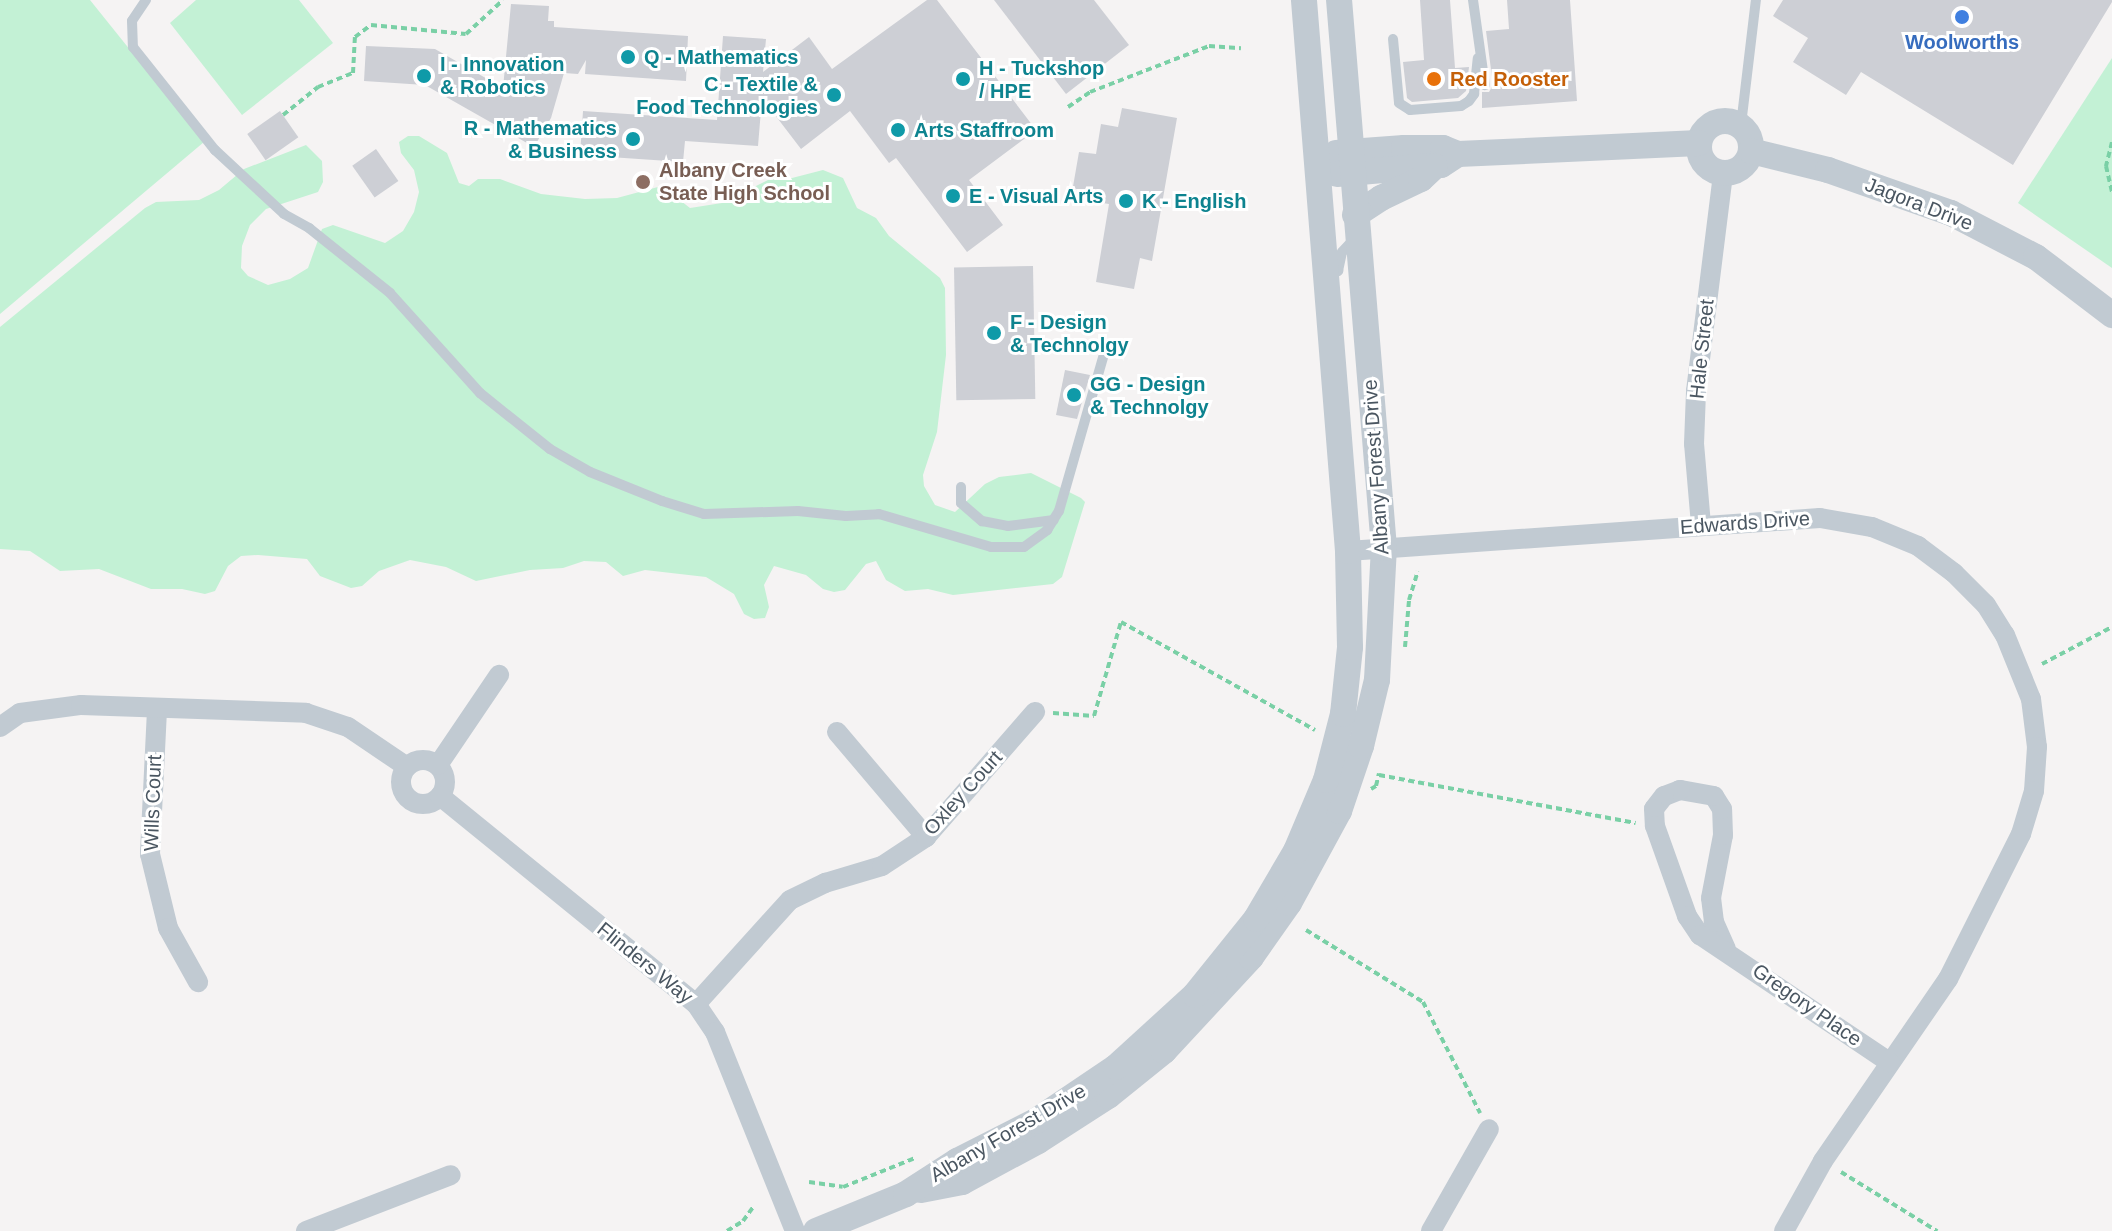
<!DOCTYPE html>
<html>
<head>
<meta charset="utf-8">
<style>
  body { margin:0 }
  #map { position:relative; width:2112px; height:1231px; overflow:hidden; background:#f5f3f3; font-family:Arial,sans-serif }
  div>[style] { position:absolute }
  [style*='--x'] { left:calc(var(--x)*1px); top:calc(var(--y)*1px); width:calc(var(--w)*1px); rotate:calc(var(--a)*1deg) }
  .green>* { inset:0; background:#c3f1d5 }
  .building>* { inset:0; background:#cdcfd5; transform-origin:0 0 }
  .path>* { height:4px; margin-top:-2px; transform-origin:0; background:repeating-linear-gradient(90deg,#7ad0a6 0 6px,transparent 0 10px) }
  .service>* { height:10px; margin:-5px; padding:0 5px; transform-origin:5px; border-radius:5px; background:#c1cad2 }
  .minor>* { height:20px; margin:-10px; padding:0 10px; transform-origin:10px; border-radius:10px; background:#c1cad2 }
  .minor>.ring { margin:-10px; padding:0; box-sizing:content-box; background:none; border:20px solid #c1cad2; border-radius:50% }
  .tertiary>* { height:26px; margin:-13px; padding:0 13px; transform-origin:13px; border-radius:13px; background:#c1cad2 }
  .tertiary>.ring { margin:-13px; padding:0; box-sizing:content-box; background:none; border:26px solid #c1cad2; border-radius:50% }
  .dots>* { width:22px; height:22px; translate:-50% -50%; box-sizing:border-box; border:4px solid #fff; border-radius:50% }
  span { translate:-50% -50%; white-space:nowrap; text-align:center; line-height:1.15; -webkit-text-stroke:6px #fff; paint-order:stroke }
  .shop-label { font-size:20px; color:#366cbe; font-weight:700 }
  .culture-label { font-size:20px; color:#0d838f; font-weight:700 }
  .left { translate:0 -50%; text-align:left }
  .right { translate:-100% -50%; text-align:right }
  .food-label { font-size:20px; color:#c56008; font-weight:700 }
  .education-label { font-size:20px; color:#785e54; font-weight:700 }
  .street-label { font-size:20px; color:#4a5661 }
</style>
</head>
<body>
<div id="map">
  <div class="green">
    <div style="clip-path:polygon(0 0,90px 0,204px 142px,0 314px)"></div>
    <div style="clip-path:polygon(196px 0,299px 0,333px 43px,242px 115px,170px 23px)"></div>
    <div style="clip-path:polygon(2112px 58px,2112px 268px,2018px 203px)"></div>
    <div style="clip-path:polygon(408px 136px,419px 136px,447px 153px,459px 183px,469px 186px,478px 179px,500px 179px,541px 194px,585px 199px,617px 198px,669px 184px,678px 191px,681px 201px,690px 208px,722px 203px,770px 179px,792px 178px,823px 170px,843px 178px,857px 208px,876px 218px,889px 236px,940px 278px,945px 288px,946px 355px,937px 432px,923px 475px,924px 486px,935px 505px,955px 512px,985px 484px,999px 477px,1031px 473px,1081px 498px,1085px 502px,1062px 577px,1053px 584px,953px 595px,928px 589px,905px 591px,886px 580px,876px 561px,866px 564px,845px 590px,834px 592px,823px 589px,806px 575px,774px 566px,764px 585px,769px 607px,765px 618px,754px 619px,744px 614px,734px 594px,706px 577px,645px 570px,623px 576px,606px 562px,584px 561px,563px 568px,530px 570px,476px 581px,446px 567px,410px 560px,379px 571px,362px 586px,351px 588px,320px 576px,307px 559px,258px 555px,241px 556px,228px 566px,215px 591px,205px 594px,182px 589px,151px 589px,99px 569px,60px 571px,30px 551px,0 549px,0 327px,145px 208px,156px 202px,199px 200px,219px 190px,244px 169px,306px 145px,322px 161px,323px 182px,318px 192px,266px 209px,250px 225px,242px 246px,241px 268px,248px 276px,268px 285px,290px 279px,308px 268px,322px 229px,333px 225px,385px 243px,403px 231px,414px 212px,419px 192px,414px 170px,401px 153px,399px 142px)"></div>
  </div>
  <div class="building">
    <div style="clip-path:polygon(927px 0,937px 0,1036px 130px,969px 180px,1003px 225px,967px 252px,896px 158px,889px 163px,850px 111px,801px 149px,762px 98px,758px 146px,685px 141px,683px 162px,580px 155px,583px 111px,717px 120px,723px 36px,766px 39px,763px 72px,809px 37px,832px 69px)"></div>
    <div style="clip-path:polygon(994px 0,1094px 0,1129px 45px,1066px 94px)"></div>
    <div style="clip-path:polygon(1420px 0,1450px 0,1455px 68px,1469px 67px,1466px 91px,1458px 98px,1412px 102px,1407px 98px,1403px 62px,1424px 60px)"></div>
    <div style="clip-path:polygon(1507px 0,1570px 0,1577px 101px,1482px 108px,1482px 92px,1489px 92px,1493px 85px,1486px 31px,1509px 29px)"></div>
    <div style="clip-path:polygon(1783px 0,2112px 0,2112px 2px,2013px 165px,1861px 72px,1846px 95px,1793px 62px,1808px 38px,1773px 16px)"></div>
    <div style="clip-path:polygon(511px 4px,549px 6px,548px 21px,554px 21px,554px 27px,688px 36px,686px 81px,585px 74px,586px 60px,578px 74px,564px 73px,551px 118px,534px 147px,425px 85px,364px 81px,366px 46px,435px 49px,503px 88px)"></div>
    <div style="clip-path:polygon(1122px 108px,1177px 118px,1152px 261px,1140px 258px,1134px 289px,1096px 282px,1109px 204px,1071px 198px,1079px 152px,1096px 154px,1101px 124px,1118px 127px)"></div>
    <div style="left:280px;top:111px;width:32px;height:40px;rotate:55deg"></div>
    <div style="left:376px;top:149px;width:39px;height:29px;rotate:55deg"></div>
    <div style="left:1033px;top:266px;width:133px;height:79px;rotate:89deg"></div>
    <div style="clip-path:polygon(1065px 370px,1090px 375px,1077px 419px,1056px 415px)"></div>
  </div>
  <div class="path">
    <div style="--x:1068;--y:107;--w:27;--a:-34"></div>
    <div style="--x:1090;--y:92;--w:128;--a:-21.1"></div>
    <div style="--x:1209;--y:46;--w:32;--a:4"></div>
    <div style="--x:283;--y:115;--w:45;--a:-38.7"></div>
    <div style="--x:318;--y:87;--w:38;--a:-22"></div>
    <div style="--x:353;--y:73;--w:36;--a:-87"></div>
    <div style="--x:355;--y:37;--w:20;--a:-37"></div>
    <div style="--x:371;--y:25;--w:95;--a:5.4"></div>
    <div style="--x:466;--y:34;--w:50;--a:-42.6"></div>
    <div style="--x:2112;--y:142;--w:25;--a:104"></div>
    <div style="--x:2106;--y:166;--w:28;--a:77"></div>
    <div style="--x:1405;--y:647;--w:47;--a:-85.1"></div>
    <div style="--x:1409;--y:600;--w:30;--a:-73"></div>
    <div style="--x:2042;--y:664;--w:79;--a:-27.9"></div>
    <div style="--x:1053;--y:713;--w:41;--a:4.2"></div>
    <div style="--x:1094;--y:716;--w:98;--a:-74"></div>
    <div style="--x:1121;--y:622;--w:222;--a:29.1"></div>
    <div style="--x:1379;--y:775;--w:261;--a:10.6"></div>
    <div style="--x:1371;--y:789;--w:6;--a:-31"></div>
    <div style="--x:1376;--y:786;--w:13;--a:-77"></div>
    <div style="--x:1306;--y:930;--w:137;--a:31.6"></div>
    <div style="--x:1423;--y:1002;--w:125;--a:62.8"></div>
    <div style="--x:1841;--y:1172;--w:113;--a:31.6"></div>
    <div style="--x:809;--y:1182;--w:34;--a:8"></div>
    <div style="--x:843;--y:1187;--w:78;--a:-21.9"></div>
    <div style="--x:727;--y:1231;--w:19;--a:-32"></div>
    <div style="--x:743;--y:1221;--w:19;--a:-54"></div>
  </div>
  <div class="service">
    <div style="--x:146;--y:0;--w:25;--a:124"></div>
    <div style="--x:132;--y:21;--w:26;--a:88"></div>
    <div style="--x:133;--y:47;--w:132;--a:51.5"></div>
    <div style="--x:215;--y:150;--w:94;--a:42.8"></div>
    <div style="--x:284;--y:214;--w:29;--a:29"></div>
    <div style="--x:309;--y:228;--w:104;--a:38.7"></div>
    <div style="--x:390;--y:293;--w:135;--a:48"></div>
    <div style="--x:480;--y:393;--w:90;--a:38.7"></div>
    <div style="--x:550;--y:449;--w:46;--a:29.9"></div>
    <div style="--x:590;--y:472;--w:78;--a:21.9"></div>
    <div style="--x:662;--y:501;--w:44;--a:17.2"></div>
    <div style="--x:704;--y:514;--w:94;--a:-1.8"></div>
    <div style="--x:798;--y:511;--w:48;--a:5.9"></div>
    <div style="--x:846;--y:516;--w:33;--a:-3"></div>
    <div style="--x:879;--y:514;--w:117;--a:16.4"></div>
    <div style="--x:991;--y:547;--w:33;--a:0"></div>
    <div style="--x:1024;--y:547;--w:29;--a:-36"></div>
    <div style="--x:1047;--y:530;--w:22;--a:-58"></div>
    <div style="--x:1059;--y:511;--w:171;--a:-74"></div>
    <div style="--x:1473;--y:0;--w:86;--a:82"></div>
    <div style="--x:1393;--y:39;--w:64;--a:84.6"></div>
    <div style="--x:1399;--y:103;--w:13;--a:32"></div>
    <div style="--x:1410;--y:110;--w:51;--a:-4.5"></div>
    <div style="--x:1461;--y:106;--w:9;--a:-32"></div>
    <div style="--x:1469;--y:101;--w:9;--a:-54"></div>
    <div style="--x:1474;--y:94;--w:36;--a:-84"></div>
    <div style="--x:1741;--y:125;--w:126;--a:-83.2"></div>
    <div style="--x:1330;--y:274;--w:9;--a:-21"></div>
    <div style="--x:1338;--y:271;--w:19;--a:-78"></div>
    <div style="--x:1342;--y:252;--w:19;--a:-47"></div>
    <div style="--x:961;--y:487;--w:16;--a:90"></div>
    <div style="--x:961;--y:503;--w:28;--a:41"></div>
    <div style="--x:982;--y:521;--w:26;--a:11"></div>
    <div style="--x:1008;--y:526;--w:46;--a:-7.4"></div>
  </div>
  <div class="minor">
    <div style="--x:1701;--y:525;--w:81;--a:-94.9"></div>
    <div style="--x:1694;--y:444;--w:53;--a:-87.8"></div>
    <div style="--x:1696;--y:391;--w:220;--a:-82.9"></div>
    <div style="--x:1348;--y:551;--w:473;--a:-4"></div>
    <div style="--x:1820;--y:518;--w:53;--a:9.8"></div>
    <div style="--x:1872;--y:527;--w:50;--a:22.4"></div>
    <div style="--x:1918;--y:546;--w:45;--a:36.9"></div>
    <div style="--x:1954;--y:573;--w:45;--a:45"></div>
    <div style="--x:1986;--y:605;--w:36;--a:58"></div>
    <div style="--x:2005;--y:635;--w:69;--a:67.9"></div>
    <div style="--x:2031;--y:699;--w:48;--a:82.9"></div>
    <div style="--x:2037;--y:747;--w:44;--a:93.9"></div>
    <div style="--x:2034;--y:791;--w:45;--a:106.8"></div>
    <div style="--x:2021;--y:834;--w:162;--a:116.7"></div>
    <div style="--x:1948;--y:979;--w:221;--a:124.5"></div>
    <div style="--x:1823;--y:1161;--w:80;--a:119.1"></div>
    <div style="--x:157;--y:710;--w:144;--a:92.8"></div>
    <div style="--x:150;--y:854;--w:76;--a:76.3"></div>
    <div style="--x:168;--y:928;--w:62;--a:60.9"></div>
    <div style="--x:0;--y:727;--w:24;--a:-35"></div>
    <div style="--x:20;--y:713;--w:62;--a:-7.5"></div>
    <div style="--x:81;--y:705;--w:225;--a:2"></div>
    <div style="--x:306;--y:713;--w:44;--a:18.4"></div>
    <div style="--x:348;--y:727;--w:71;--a:34.1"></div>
    <div style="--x:837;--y:732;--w:138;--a:49.7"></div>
    <div class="ring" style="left:401px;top:760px;width:24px;height:24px"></div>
    <div style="--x:438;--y:765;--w:109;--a:-55.9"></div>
    <div style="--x:440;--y:796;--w:330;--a:39.1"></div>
    <div style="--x:696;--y:1004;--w:34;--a:56"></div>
    <div style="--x:715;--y:1032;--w:214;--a:68.1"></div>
    <div style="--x:1726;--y:949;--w:30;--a:-114"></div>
    <div style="--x:1714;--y:922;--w:24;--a:-97"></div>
    <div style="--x:1711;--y:898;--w:64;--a:-79.2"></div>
    <div style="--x:1723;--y:835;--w:26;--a:-92"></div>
    <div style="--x:1722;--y:809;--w:15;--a:-122"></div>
    <div style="--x:1714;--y:796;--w:35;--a:-170"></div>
    <div style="--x:1680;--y:790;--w:17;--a:159"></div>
    <div style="--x:1664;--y:796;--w:16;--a:128"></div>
    <div style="--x:1654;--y:809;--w:17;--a:87"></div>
    <div style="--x:1655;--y:826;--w:96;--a:70.4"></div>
    <div style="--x:1687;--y:916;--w:23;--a:56"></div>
    <div style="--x:1700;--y:935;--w:228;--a:33.9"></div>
    <div style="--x:696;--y:1004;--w:140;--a:-47.9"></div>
    <div style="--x:790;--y:900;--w:39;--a:-26"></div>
    <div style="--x:825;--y:883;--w:59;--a:-16.6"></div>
    <div style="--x:882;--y:866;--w:53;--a:-33.4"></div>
    <div style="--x:926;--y:837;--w:166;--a:-48.9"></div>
    <div style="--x:306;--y:1231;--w:155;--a:-21.1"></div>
    <div style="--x:1431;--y:1231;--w:117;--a:-60.4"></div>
  </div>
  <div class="tertiary">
    <div class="ring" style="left:1699px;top:121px;width:26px;height:26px"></div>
    <div style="--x:1751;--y:151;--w:79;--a:13.9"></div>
    <div style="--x:1828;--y:170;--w:130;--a:19.3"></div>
    <div style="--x:1951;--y:213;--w:96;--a:27.4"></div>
    <div style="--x:2036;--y:257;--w:96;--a:37.3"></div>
    <div style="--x:1336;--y:153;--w:68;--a:-4.2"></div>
    <div style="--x:1404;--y:148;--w:39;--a:0"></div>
    <div style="--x:1443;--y:148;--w:16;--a:22"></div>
    <div style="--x:1458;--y:154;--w:241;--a:-2.6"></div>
    <div style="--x:1337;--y:174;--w:104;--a:-4.9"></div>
    <div style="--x:1441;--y:165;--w:20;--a:-33"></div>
    <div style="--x:1355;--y:215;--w:31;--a:-33"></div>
    <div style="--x:1381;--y:198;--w:44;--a:-25.4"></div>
    <div style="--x:1421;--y:179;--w:19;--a:-43"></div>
    <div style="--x:921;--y:1190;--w:42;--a:-11"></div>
    <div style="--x:962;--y:1182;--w:86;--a:-28.3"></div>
    <div style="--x:1038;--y:1141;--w:83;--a:-32.7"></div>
    <div style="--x:1108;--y:1096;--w:72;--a:-38.8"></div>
    <div style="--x:1164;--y:1051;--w:128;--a:-47.2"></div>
    <div style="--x:1251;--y:957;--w:66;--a:-54.9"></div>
    <div style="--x:1289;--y:903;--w:105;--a:-61.5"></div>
    <div style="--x:1339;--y:811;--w:69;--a:-71.3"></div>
    <div style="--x:1361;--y:746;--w:68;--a:-76.4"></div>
    <div style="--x:1377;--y:680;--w:132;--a:-87"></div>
    <div style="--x:1384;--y:548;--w:550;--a:-94.69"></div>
    <div style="--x:816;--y:1231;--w:97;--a:-22.3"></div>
    <div style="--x:906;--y:1194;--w:61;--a:-32.9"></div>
    <div style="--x:957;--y:1161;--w:89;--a:-26.9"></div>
    <div style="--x:1036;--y:1121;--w:97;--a:-34"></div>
    <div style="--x:1116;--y:1067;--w:107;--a:-42.3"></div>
    <div style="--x:1195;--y:995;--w:97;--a:-51.2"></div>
    <div style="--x:1256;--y:919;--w:79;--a:-59.5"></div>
    <div style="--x:1296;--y:851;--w:77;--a:-67.1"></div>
    <div style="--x:1326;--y:780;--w:68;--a:-75.6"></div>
    <div style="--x:1343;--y:714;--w:67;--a:-84"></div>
    <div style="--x:1350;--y:647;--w:96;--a:-91.2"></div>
    <div style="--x:1348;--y:551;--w:553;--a:-94.57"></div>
  </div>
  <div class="dots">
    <div style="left:1962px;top:17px;background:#3f7fe0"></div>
    <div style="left:628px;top:57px;background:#0f9aa8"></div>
    <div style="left:424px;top:76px;background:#0f9aa8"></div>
    <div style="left:963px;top:79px;background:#0f9aa8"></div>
    <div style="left:1434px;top:79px;background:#e8710a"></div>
    <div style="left:834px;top:95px;background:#0f9aa8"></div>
    <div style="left:898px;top:130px;background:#0f9aa8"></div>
    <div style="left:633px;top:139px;background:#0f9aa8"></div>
    <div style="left:643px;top:182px;background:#8d6e63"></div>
    <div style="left:953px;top:196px;background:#0f9aa8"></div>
    <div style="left:1126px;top:201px;background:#0f9aa8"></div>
    <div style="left:994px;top:333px;background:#0f9aa8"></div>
    <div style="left:1074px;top:395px;background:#0f9aa8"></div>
  </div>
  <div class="shop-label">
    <span style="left:1962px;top:42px">Woolworths</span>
  </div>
  <div class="culture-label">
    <span class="left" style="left:644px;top:57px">Q - Mathematics</span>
    <span class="left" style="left:440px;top:76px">I - Innovation<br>&amp; Robotics</span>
    <span class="left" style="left:979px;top:80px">H - Tuckshop<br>/ HPE</span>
    <span class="right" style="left:818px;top:96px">C - Textile &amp;<br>Food Technologies</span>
    <span class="right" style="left:617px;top:140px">R - Mathematics<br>&amp; Business</span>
    <span class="left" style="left:914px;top:130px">Arts Staffroom</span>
    <span class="left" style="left:969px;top:196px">E - Visual Arts</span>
    <span class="left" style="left:1142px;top:201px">K - English</span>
    <span class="left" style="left:1010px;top:334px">F - Design<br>&amp; Technolgy</span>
    <span class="left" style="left:1090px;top:396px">GG - Design<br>&amp; Technolgy</span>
  </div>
  <div class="food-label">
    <span class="left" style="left:1450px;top:79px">Red Rooster</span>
  </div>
  <div class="education-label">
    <span class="left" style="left:659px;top:182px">Albany Creek<br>State High School</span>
  </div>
  <div class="street-label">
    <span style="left:1919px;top:204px;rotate:21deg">Jagora Drive</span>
    <span style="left:1702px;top:349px;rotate:-84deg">Hale Street</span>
    <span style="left:1376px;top:467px;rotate:-94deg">Albany Forest Drive</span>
    <span style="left:1745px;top:523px;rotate:-4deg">Edwards Drive</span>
    <span style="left:963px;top:793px;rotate:-48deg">Oxley Court</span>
    <span style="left:153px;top:803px;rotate:-88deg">Wills Court</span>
    <span style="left:645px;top:963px;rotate:39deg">Flinders Way</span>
    <span style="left:1807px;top:1005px;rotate:35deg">Gregory Place</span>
    <span style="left:1008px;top:1133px;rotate:-30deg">Albany Forest Drive</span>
  </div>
</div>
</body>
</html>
